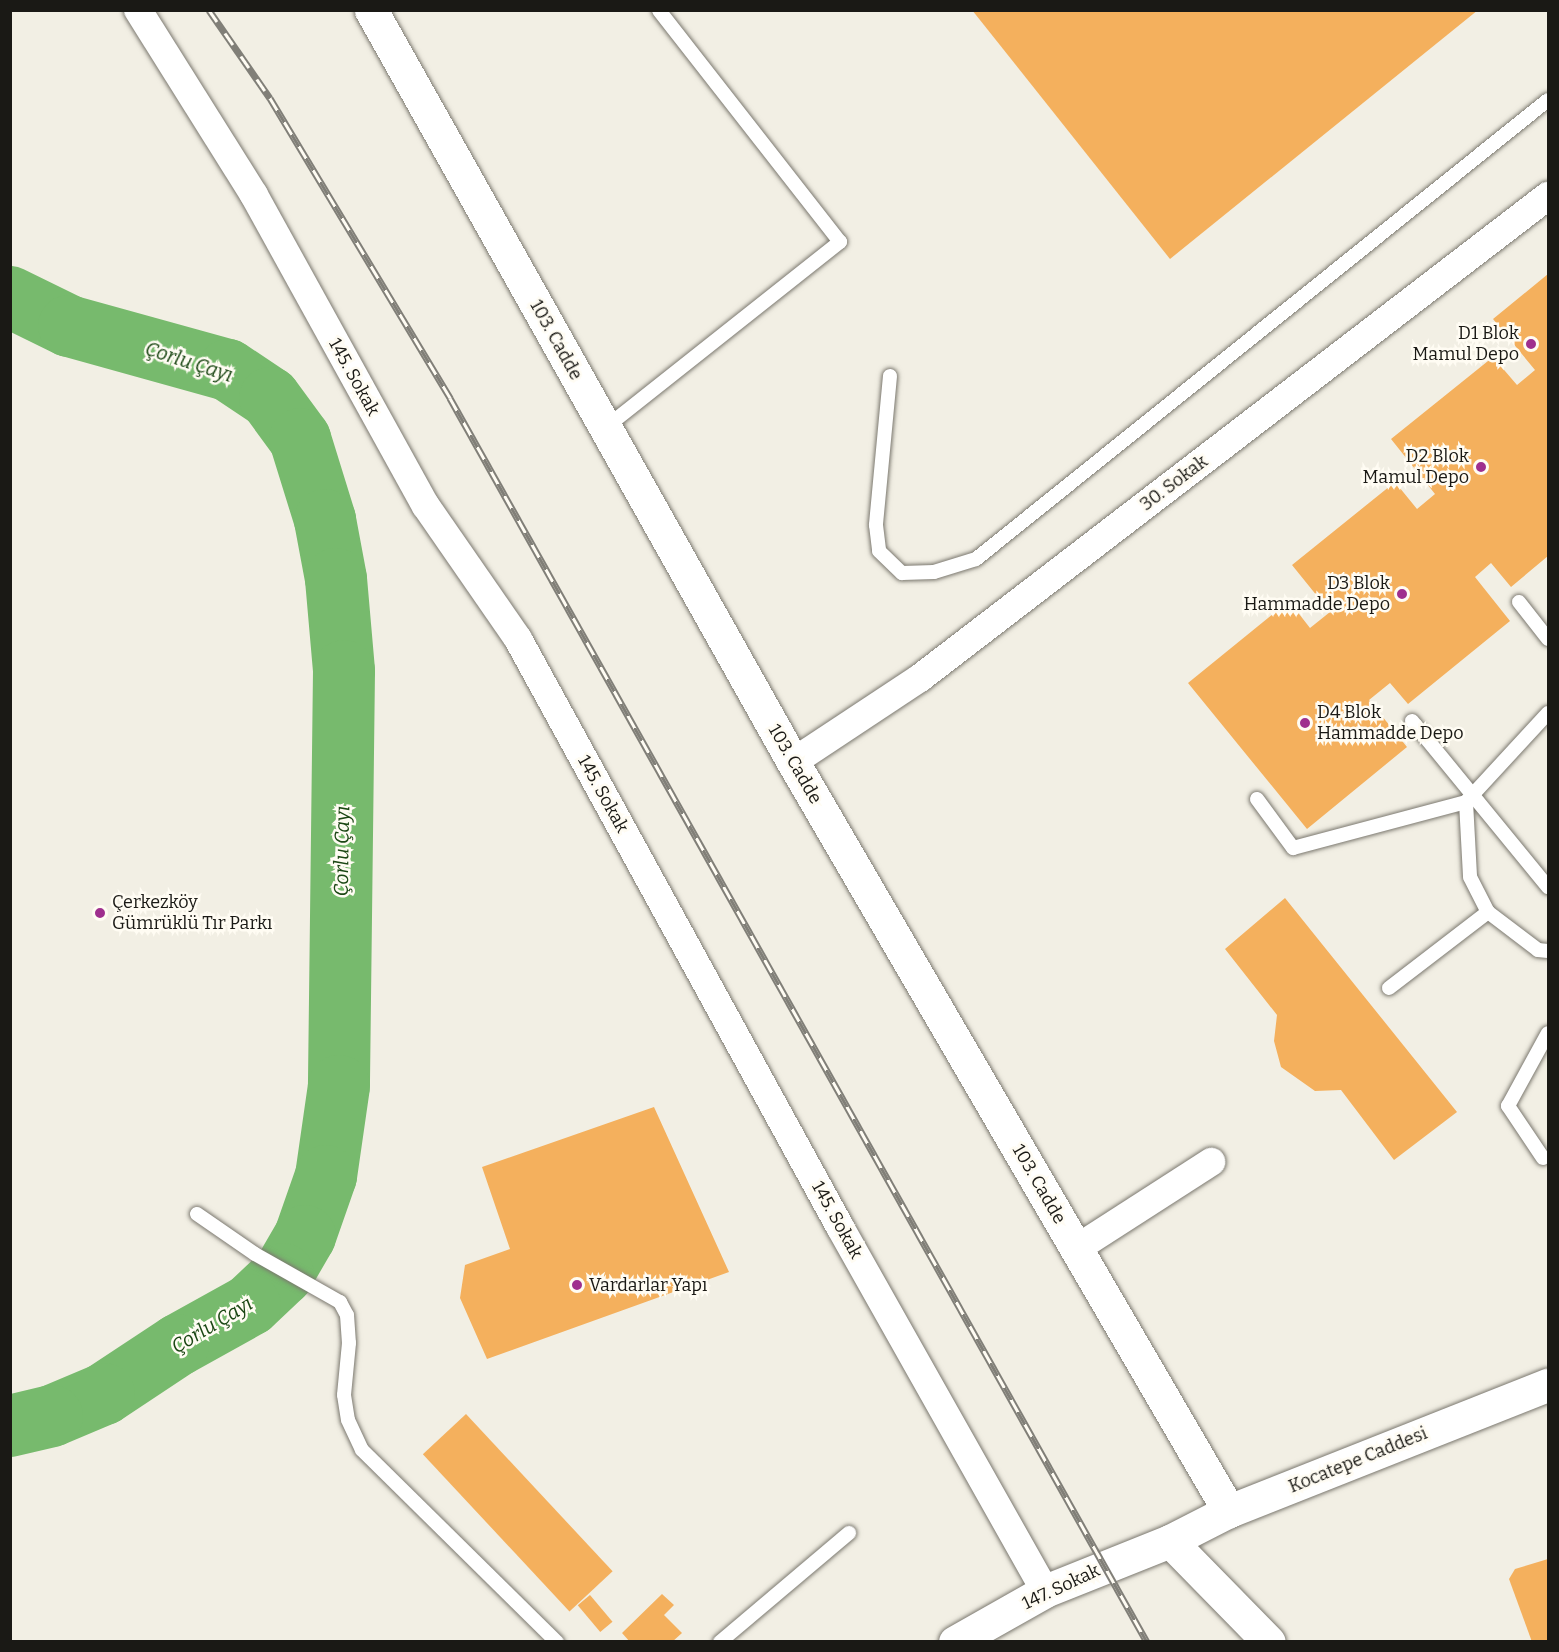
<!DOCTYPE html>
<html>
<head>
<meta charset="utf-8">
<style>
  body { margin:0 }
  #map { position:relative; width:1559px; height:1652px; overflow:hidden; background:#f2efe4; font-family:Bitter,serif }
  div>[style] { position:absolute }
  [style*='--x'] { left:calc(var(--x)*1px); top:calc(var(--y)*1px); width:calc(var(--w)*1px); rotate:calc(var(--a)*1deg) }
  .river>* { height:62px; margin:-31px; padding:0 31px; transform-origin:31px; border-radius:31px; background:#77ba6d }
  .building>* { inset:0; background:#f4b05d; transform-origin:0 0 }
  .roads { filter:drop-shadow(0 0 2px #7b786f) drop-shadow(0 0 2px #7b786f) }
  .lane>* { height:14px; margin:-7px; padding:0 7px; transform-origin:7px; border-radius:7px; background:#fff }
  .street>* { height:28px; margin:-14px; padding:0 14px; transform-origin:14px; border-radius:14px; background:#fff }
  .secondary>* { height:33px; margin:-16.5px; padding:0 16.5px; transform-origin:16.5px; border-radius:16.5px; background:#fff }
  .rail>* { height:7px; margin-top:-3.5px; transform-origin:0; background:repeating-linear-gradient(90deg,#fffcf3 0 14px,#817f78 0 28px); box-sizing:border-box; border-block:2px solid #817f78 }
  .dots>* { width:16px; height:16px; translate:-50% -50%; box-sizing:border-box; border:3px solid #fffcf3; border-radius:50% }
  span { translate:-50% -50%; white-space:nowrap; text-align:center; line-height:1.15; -webkit-text-stroke:5px #fffcf3; paint-order:stroke }
  .poi-label { font-size:18px; color:#1a1915 }
  .right { translate:-100% -50%; text-align:right }
  .left { translate:0 -50%; text-align:left }
  .street-label { font-size:18px; color:#1a1915 }
  .water-label { font-size:20px; color:#1b4714; font-style:italic }
  .frame { position:absolute; inset:0; border:12px solid #1a1915; pointer-events:none }
</style>
</head>
<body>
<div id="map">
  <div class="river">
    <div style="--x:10;--y:297;--w:66;--a:26.2"></div>
    <div style="--x:69;--y:326;--w:165;--a:15.5"></div>
    <div style="--x:228;--y:370;--w:50;--a:33.7"></div>
    <div style="--x:270;--y:398;--w:51;--a:53.8"></div>
    <div style="--x:300;--y:439;--w:85;--a:72.8"></div>
    <div style="--x:325;--y:520;--w:60;--a:79.4"></div>
    <div style="--x:336;--y:579;--w:92;--a:85"></div>
    <div style="--x:344;--y:671;--w:415;--a:90.7"></div>
    <div style="--x:339;--y:1086;--w:91;--a:98.2"></div>
    <div style="--x:326;--y:1176;--w:64;--a:109.3"></div>
    <div style="--x:305;--y:1236;--w:44;--a:120.1"></div>
    <div style="--x:283;--y:1274;--w:45;--a:136.8"></div>
    <div style="--x:250;--y:1305;--w:82;--a:150.9"></div>
    <div style="--x:178;--y:1345;--w:89;--a:146.5"></div>
    <div style="--x:104;--y:1394;--w:56;--a:157.1"></div>
    <div style="--x:52;--y:1416;--w:43;--a:166.6"></div>
  </div>
  <div class="building">
    <div style="clip-path:polygon(972px 10px,1478px 10px,1170px 259px)"></div>
    <div style="clip-path:polygon(1548px 274px,1548px 556px,1511px 587px,1491px 563px,1475px 577px,1510px 621px,1408px 704px,1390px 683px,1369px 700px,1407px 747px,1307px 829px,1188px 683px,1289px 601px,1310px 628px,1330px 612px,1292px 565px,1395px 482px,1417px 509px,1435px 494px,1391px 439px,1493px 357px,1517px 385px,1535px 370px,1493px 319px)"></div>
    <div style="clip-path:polygon(1285px 898px,1457px 1112px,1394px 1160px,1341px 1090px,1315px 1091px,1281px 1067px,1274px 1041px,1277px 1015px,1225px 949px)"></div>
    <div style="clip-path:polygon(654px 1107px,729px 1272px,487px 1359px,460px 1298px,465px 1265px,510px 1249px,482px 1167px)"></div>
    <div style="left:466px;top:1414px;width:215px;height:59px;rotate:47deg"></div>
    <div style="clip-path:polygon(1548px 1559px,1548px 1642px,1532px 1642px,1509px 1579px,1515px 1569px)"></div>
    <div style="clip-path:polygon(662px 1594px,674px 1605px,664px 1615px,682px 1633px,672px 1642px,630px 1642px,622px 1633px)"></div>
    <div style="left:590px;top:1595px;width:35px;height:16px;rotate:50deg"></div>
  </div>
  <div class="roads">
    <div class="lane">
      <div style="--x:890;--y:376;--w:150;--a:95.4"></div>
      <div style="--x:876;--y:525;--w:26;--a:83"></div>
      <div style="--x:879;--y:551;--w:32;--a:44"></div>
      <div style="--x:902;--y:573;--w:32;--a:-2"></div>
      <div style="--x:934;--y:572;--w:44;--a:-17.2"></div>
      <div style="--x:976;--y:559;--w:733;--a:-38.75"></div>
      <div style="--x:605;--y:428;--w:300;--a:-38.4"></div>
      <div style="--x:840;--y:242;--w:294;--a:-128"></div>
      <div style="--x:1519;--y:602;--w:47;--a:51.9"></div>
      <div style="--x:1548;--y:713;--w:121;--a:132.7"></div>
      <div style="--x:1466;--y:802;--w:75;--a:86.9"></div>
      <div style="--x:1470;--y:877;--w:39;--a:63"></div>
      <div style="--x:1488;--y:912;--w:63;--a:37.2"></div>
      <div style="--x:1538;--y:950;--w:10;--a:6"></div>
      <div style="--x:1412;--y:721;--w:215;--a:50.7"></div>
      <div style="--x:1257;--y:799;--w:61;--a:53.7"></div>
      <div style="--x:1293;--y:848;--w:179;--a:-14.9"></div>
      <div style="--x:1389;--y:988;--w:125;--a:-37.5"></div>
      <div style="--x:1543;--y:1158;--w:63;--a:-123.9"></div>
      <div style="--x:1508;--y:1106;--w:83;--a:-61.3"></div>
      <div style="--x:197;--y:1214;--w:70;--a:34.6"></div>
      <div style="--x:255;--y:1254;--w:98;--a:29.5"></div>
      <div style="--x:340;--y:1302;--w:15;--a:62"></div>
      <div style="--x:347;--y:1315;--w:28;--a:86"></div>
      <div style="--x:349;--y:1343;--w:52;--a:95.5"></div>
      <div style="--x:344;--y:1395;--w:25;--a:81"></div>
      <div style="--x:348;--y:1420;--w:33;--a:65"></div>
      <div style="--x:362;--y:1450;--w:274;--a:44.6"></div>
      <div style="--x:720;--y:1642;--w:169;--a:-40.2"></div>
    </div>
    <div class="street">
      <div style="--x:138;--y:10;--w:218;--a:57.9"></div>
      <div style="--x:254;--y:195;--w:355;--a:61.1"></div>
      <div style="--x:426;--y:506;--w:162;--a:55.3"></div>
      <div style="--x:518;--y:639;--w:670;--a:61.29"></div>
      <div style="--x:840;--y:1227;--w:418;--a:60.6"></div>
      <div style="--x:793;--y:762;--w:152;--a:-33.5"></div>
      <div style="--x:920;--y:678;--w:792;--a:-37.51"></div>
      <div style="--x:1076;--y:1249;--w:161;--a:-32.8"></div>
    </div>
    <div class="secondary">
      <div style="--x:371;--y:10;--w:862;--a:60.7"></div>
      <div style="--x:793;--y:762;--w:867;--a:59.8"></div>
      <div style="--x:1170;--y:1541;--w:141;--a:45.6"></div>
      <div style="--x:955;--y:1642;--w:103;--a:-29.5"></div>
      <div style="--x:1045;--y:1591;--w:135;--a:-21.8"></div>
      <div style="--x:1170;--y:1541;--w:66;--a:-27"></div>
      <div style="--x:1229;--y:1511;--w:343;--a:-21.6"></div>
    </div>
  </div>
  <div class="rail">
    <div style="--x:209;--y:10;--w:107;--a:55.3"></div>
    <div style="--x:270;--y:98;--w:350;--a:59"></div>
    <div style="--x:450;--y:398;--w:1426;--a:60.74"></div>
  </div>
  <div class="dots">
    <div style="left:1531px;top:344px;background:#9f2f8e"></div>
    <div style="left:1481px;top:467px;background:#9f2f8e"></div>
    <div style="left:1402px;top:594px;background:#9f2f8e"></div>
    <div style="left:1305px;top:723px;background:#9f2f8e"></div>
    <div style="left:100px;top:913px;background:#9f2f8e"></div>
    <div style="left:577px;top:1285px;background:#9f2f8e"></div>
  </div>
  <div class="poi-label">
    <span class="right" style="left:1519px;top:344px">D1 Blok<br>Mamul Depo</span>
    <span class="right" style="left:1469px;top:467px">D2 Blok<br>Mamul Depo</span>
    <span class="right" style="left:1390px;top:594px">D3 Blok<br>Hammadde Depo</span>
    <span class="left" style="left:1317px;top:723px">D4 Blok<br>Hammadde Depo</span>
    <span class="left" style="left:112px;top:913px">Çerkezköy<br>Gümrüklü Tır Parkı</span>
    <span class="left" style="left:589px;top:1285px">Vardarlar Yapı</span>
  </div>
  <div class="street-label">
    <span style="left:556px;top:340px;rotate:61deg">103. Cadde</span>
    <span style="left:354px;top:377px;rotate:61deg">145. Sokak</span>
    <span style="left:1174px;top:483px;rotate:-37deg">30. Sokak</span>
    <span style="left:795px;top:764px;rotate:60deg">103. Cadde</span>
    <span style="left:603px;top:794px;rotate:61deg">145. Sokak</span>
    <span style="left:1039px;top:1184px;rotate:60deg">103. Cadde</span>
    <span style="left:837px;top:1220px;rotate:61deg">145. Sokak</span>
    <span style="left:1358px;top:1460px;rotate:-22deg">Kocatepe Caddesi</span>
    <span style="left:1061px;top:1587px;rotate:-25deg">147. Sokak</span>
  </div>
  <div class="water-label">
    <span style="left:189px;top:362px;rotate:18deg">Çorlu Çayı</span>
    <span style="left:342px;top:851px;rotate:-89deg">Çorlu Çayı</span>
    <span style="left:212px;top:1325px;rotate:-31deg">Çorlu Çayı</span>
  </div>
  <div class="frame"></div>
</div>
</body>
</html>
